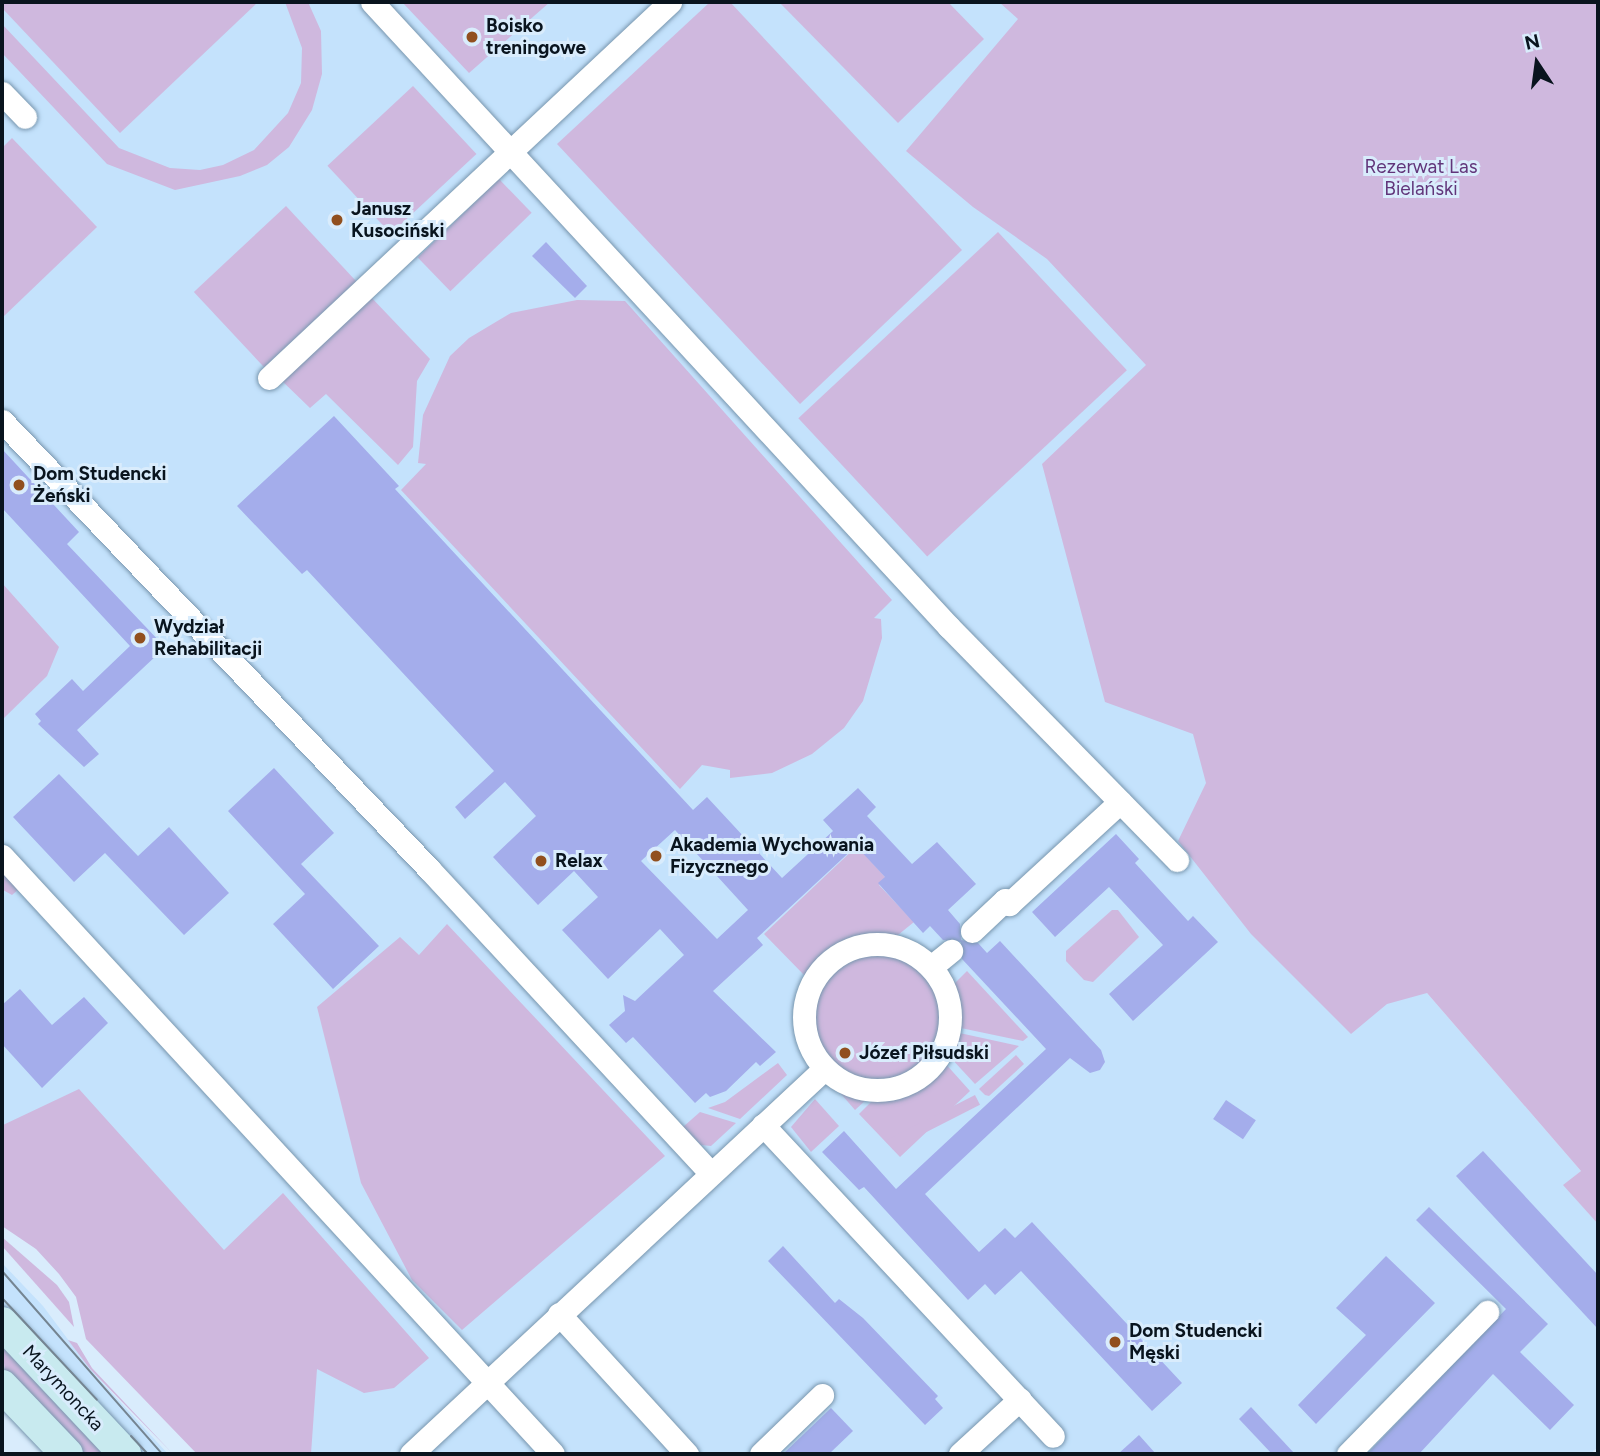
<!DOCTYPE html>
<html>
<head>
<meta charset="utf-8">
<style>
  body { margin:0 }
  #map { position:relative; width:1600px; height:1456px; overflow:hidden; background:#d9ecfc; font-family:Figtree,sans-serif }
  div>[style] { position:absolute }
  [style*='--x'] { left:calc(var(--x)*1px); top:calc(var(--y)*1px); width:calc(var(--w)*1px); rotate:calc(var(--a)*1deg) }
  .built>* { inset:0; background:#c4e2fc }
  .green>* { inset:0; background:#cfb8de; transform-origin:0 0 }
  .round { border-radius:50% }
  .building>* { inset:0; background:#a4adeb; transform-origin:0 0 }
  .roads { filter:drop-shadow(0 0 2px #7896ae) drop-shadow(0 0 2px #7896ae) }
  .minor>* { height:23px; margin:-11.5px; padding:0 11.5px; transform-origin:11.5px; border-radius:11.5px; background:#fff }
  .minor>.ring { margin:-11.5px; padding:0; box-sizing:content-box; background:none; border:23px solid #fff; border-radius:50% }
  .secondary>* { height:32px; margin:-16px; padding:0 16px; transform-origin:16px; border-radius:16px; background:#c8eaef }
  .tram>* { height:2px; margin:-1px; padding:0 1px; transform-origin:1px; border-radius:1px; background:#758592 }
  .dots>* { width:19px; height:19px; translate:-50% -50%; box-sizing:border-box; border:4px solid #d9ecfc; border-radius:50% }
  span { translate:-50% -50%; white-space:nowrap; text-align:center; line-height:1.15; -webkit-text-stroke:6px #d9ecfc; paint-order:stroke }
  .poi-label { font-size:19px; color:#09141e; font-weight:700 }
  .left { translate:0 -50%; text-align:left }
  .park-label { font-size:19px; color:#61357a }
  .street-label { font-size:19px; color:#09141e }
  .frame { position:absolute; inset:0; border:4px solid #09141e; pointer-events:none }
  .north { position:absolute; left:1502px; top:28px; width:70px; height:70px; -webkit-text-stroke:5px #d9ecfc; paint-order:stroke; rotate:347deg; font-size:19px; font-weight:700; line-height:28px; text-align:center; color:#09141e }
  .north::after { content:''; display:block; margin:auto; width:24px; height:32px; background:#09141e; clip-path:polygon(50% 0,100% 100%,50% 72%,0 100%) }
</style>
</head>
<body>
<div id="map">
  <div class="built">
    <div style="clip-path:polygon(2px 2px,1156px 2px,1427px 993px,1581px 1171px,1564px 1185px,1598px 1224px,1598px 1447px,1590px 1454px,235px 1454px,2px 1130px)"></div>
    <div style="clip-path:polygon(2px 1263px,43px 1306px,90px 1369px,168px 1454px,141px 1454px,2px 1304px)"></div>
  </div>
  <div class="green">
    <div style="clip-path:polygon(2px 2px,258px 2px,120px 133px,2px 8px)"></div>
    <div style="clip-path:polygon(285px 2px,308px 2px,321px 31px,322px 74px,312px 110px,289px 147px,267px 165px,240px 176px,175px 190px,107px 164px,2px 53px,2px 24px,119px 148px,170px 168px,200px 170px,223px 165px,254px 150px,288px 113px,301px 83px,302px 48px)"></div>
    <div style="clip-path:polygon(402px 2px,550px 2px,469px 73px)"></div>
    <div style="clip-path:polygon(710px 2px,730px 2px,962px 250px,800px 404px,557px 144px)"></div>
    <div style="clip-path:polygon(779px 2px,948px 2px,984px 39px,898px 123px)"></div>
    <div style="clip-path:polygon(999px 2px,1598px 2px,1598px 1224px,1563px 1185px,1581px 1171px,1427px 993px,1387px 1004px,1351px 1034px,1251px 934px,1178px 841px,1206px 783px,1193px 734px,1105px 702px,1042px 464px,1146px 365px,1047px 259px,973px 207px,906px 151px,1018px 19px)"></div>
    <div style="left:413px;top:86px;width:93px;height:117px;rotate:47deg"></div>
    <div style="clip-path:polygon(12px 138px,97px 227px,2px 318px,2px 148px)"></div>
    <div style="left:499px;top:179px;width:47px;height:113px;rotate:46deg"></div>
    <div style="left:286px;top:206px;width:103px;height:126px;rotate:47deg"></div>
    <div style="left:998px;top:232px;width:189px;height:273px;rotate:47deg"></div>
    <div style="clip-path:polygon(369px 295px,430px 359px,417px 381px,413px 447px,398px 465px,326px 394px,310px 408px,280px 379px)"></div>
    <div style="clip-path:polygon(577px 300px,625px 301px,892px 600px,874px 618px,881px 619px,882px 638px,863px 701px,844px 728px,812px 754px,772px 773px,730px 778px,730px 770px,702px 765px,680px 789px,401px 490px,426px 464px,418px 463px,423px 415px,450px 356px,469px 338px,511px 313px)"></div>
    <div style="clip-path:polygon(2px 583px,59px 647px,47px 676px,2px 720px)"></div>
    <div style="clip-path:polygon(857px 846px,886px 878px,879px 885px,914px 922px,893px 939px,858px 938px,839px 945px,822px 955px,804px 975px,764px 934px)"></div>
    <div style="clip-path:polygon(2px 869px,20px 888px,12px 895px,3px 890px)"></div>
    <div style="clip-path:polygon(1112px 910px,1118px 910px,1139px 937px,1093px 982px,1084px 980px,1066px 961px,1066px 951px)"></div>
    <div style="clip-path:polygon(447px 924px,665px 1156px,462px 1330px,412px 1280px,361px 1183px,317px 1007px,400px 937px,419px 955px)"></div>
    <div class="round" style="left:812px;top:951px;width:130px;height:130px"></div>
    <div style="clip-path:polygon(967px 971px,1028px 1037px,1023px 1041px,956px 1027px,951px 987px)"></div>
    <div style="clip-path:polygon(955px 1032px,1019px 1046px,975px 1084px,949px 1056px)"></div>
    <div style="clip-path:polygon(1016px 1055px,1024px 1064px,989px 1096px,985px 1095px,979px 1089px)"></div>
    <div style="clip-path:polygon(944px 1062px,970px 1091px,900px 1157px,859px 1114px,875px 1098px,917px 1087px)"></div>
    <div style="clip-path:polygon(778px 1063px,787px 1075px,740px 1119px,708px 1108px,725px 1102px)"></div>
    <div style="clip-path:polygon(835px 1087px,852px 1094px,868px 1098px,855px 1110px)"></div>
    <div style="clip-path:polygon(79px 1089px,224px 1250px,283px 1193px,429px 1358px,394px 1388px,364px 1393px,317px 1369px,311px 1454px,197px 1454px,86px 1339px,76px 1297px,59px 1274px,36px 1249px,2px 1226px,2px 1115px,3px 1125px)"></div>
    <div style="left:975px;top:1095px;width:11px;height:98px;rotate:63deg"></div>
    <div style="clip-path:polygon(815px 1099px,839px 1126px,811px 1152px,791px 1127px)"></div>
    <div style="clip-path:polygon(700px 1112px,736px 1123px,711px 1146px,701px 1145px,683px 1127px)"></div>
    <div style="clip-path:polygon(2px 1237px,57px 1285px,69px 1302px,74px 1327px,2px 1246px)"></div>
    <div style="clip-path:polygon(2px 1340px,110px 1454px,82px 1454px,5px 1374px)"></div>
    <div style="clip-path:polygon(68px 1340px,77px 1343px,92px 1368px,173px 1454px,90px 1369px)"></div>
  </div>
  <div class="building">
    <div style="clip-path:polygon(546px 242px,587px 286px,575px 298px,532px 256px)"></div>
    <div style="clip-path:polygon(evenodd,334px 416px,399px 486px,395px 489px,693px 810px,707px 797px,782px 878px,833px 831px,823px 820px,858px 788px,876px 807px,867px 816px,912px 864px,937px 842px,976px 884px,948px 910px,960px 924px,961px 940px,978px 943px,987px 953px,1000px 941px,1101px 1050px,1105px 1062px,1100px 1070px,1090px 1073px,1070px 1058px,925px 1194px,979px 1252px,1005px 1228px,1015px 1238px,1032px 1222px,1182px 1383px,1152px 1411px,1021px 1271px,995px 1295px,985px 1284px,968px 1300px,864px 1187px,859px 1190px,822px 1152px,844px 1131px,896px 1189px,1046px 1049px,962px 959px,961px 942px,943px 940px,930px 926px,923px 933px,878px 883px,885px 877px,856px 846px,757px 938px,763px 945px,713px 991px,776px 1052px,760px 1066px,756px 1062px,726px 1091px,710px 1097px,706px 1093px,695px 1103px,633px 1037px,626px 1043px,609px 1025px,625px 1011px,623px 995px,635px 1001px,684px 955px,660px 929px,608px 979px,562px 930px,598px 897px,574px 871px,538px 905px,493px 857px,536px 816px,505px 782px,465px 819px,455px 807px,494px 771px,307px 570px,302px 574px,237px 506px,334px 416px,675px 830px,748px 910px,717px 939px,641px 861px,675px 830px)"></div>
    <div style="clip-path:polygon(2px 449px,79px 532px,67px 544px,162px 644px,155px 650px,158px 654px,77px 730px,99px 754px,84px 767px,38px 724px,41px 721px,35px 714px,72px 679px,83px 691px,130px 646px,2px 508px)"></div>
    <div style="clip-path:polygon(274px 768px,334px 833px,301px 864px,379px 946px,333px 989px,273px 924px,305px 894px,228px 811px)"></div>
    <div style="clip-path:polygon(59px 774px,138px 856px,169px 827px,229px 893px,184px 935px,105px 853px,74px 882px,13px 817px)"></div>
    <div style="clip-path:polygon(1116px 834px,1139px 859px,1135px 863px,1188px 921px,1193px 916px,1218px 942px,1133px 1021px,1109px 994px,1163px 945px,1109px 887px,1055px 937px,1032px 912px)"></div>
    <div style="clip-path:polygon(20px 989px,52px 1025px,84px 997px,108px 1023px,42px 1088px,2px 1044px,2px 1005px)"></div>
    <div style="left:1226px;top:1100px;width:36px;height:23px;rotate:34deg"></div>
    <div style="clip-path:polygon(1483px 1151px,1598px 1275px,1598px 1329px,1456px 1176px)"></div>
    <div style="clip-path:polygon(1429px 1207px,1548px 1324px,1520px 1352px,1574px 1405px,1550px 1430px,1493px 1374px,1419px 1454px,1367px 1454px,1506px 1309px,1416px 1220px)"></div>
    <div style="clip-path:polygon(783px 1246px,835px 1303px,839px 1299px,863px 1318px,938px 1396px,935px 1399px,943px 1408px,925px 1425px,768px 1261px)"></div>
    <div style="clip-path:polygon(1386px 1256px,1435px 1303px,1316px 1424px,1298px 1405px,1366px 1335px,1336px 1308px)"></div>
    <div style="clip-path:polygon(1251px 1407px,1295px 1454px,1272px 1454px,1239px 1419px)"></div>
    <div style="clip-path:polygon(831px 1408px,853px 1431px,829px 1454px,783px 1454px)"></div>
    <div style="clip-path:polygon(1139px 1435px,1156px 1454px,1118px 1454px)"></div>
  </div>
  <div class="roads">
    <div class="minor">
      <div style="--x:372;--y:2;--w:851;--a:47.29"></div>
      <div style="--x:949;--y:627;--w:326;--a:45.6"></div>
      <div style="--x:2;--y:93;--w:33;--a:46"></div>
      <div style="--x:269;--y:378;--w:550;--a:-43.16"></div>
      <div style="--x:2;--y:421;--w:619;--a:46.37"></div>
      <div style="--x:429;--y:869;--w:415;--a:47.2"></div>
      <div style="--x:2;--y:856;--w:813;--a:47.34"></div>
      <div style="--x:972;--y:931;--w:45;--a:-43.2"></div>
      <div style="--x:1005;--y:900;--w:6;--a:45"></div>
      <div style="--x:1009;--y:904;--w:151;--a:-42.6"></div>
      <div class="ring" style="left:804px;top:944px;width:123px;height:123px"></div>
      <div style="--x:931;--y:967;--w:26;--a:-39"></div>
      <div style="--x:763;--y:1125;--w:425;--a:47"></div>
      <div style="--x:559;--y:1314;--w:190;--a:47.6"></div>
      <div style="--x:411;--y:1454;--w:565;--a:-42.99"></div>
      <div style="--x:761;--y:1454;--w:85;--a:-44"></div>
      <div style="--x:960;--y:1454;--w:81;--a:-42.5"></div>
      <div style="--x:1348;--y:1454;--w:199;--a:-45.6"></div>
    </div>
    <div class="secondary">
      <div style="--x:2;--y:1323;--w:180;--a:46.8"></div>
      <div style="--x:2;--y:1386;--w:94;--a:46.3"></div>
    </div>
  </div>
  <div class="tram">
    <div style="--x:2;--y:1271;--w:243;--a:48.8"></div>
    <div style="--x:2;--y:1298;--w:139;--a:47"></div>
    <div style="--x:131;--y:1436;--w:25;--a:47"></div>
  </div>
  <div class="dots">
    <div style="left:472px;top:37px;background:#914f1e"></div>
    <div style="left:337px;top:220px;background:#914f1e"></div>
    <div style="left:19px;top:485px;background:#914f1e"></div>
    <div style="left:140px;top:638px;background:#914f1e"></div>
    <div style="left:656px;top:856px;background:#914f1e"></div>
    <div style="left:541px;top:861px;background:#914f1e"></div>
    <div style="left:845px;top:1053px;background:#914f1e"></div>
    <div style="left:1115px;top:1342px;background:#914f1e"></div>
  </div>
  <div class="poi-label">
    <span class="left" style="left:486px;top:37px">Boisko<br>treningowe</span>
    <span class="left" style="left:351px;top:220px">Janusz<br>Kusociński</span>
    <span class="left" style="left:33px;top:485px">Dom Studencki<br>Żeński</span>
    <span class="left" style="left:154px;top:638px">Wydział<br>Rehabilitacji</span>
    <span class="left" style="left:670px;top:856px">Akademia Wychowania<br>Fizycznego</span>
    <span class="left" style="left:555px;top:861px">Relax</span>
    <span class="left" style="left:859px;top:1053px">Józef Piłsudski</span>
    <span class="left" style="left:1129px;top:1342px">Dom Studencki<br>Męski</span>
  </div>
  <div class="park-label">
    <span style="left:1421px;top:178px">Rezerwat Las<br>Bielański</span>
  </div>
  <div class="street-label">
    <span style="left:63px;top:1388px;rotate:47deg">Marymoncka</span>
  </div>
  <div class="frame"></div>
  <div class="north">N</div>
</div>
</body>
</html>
